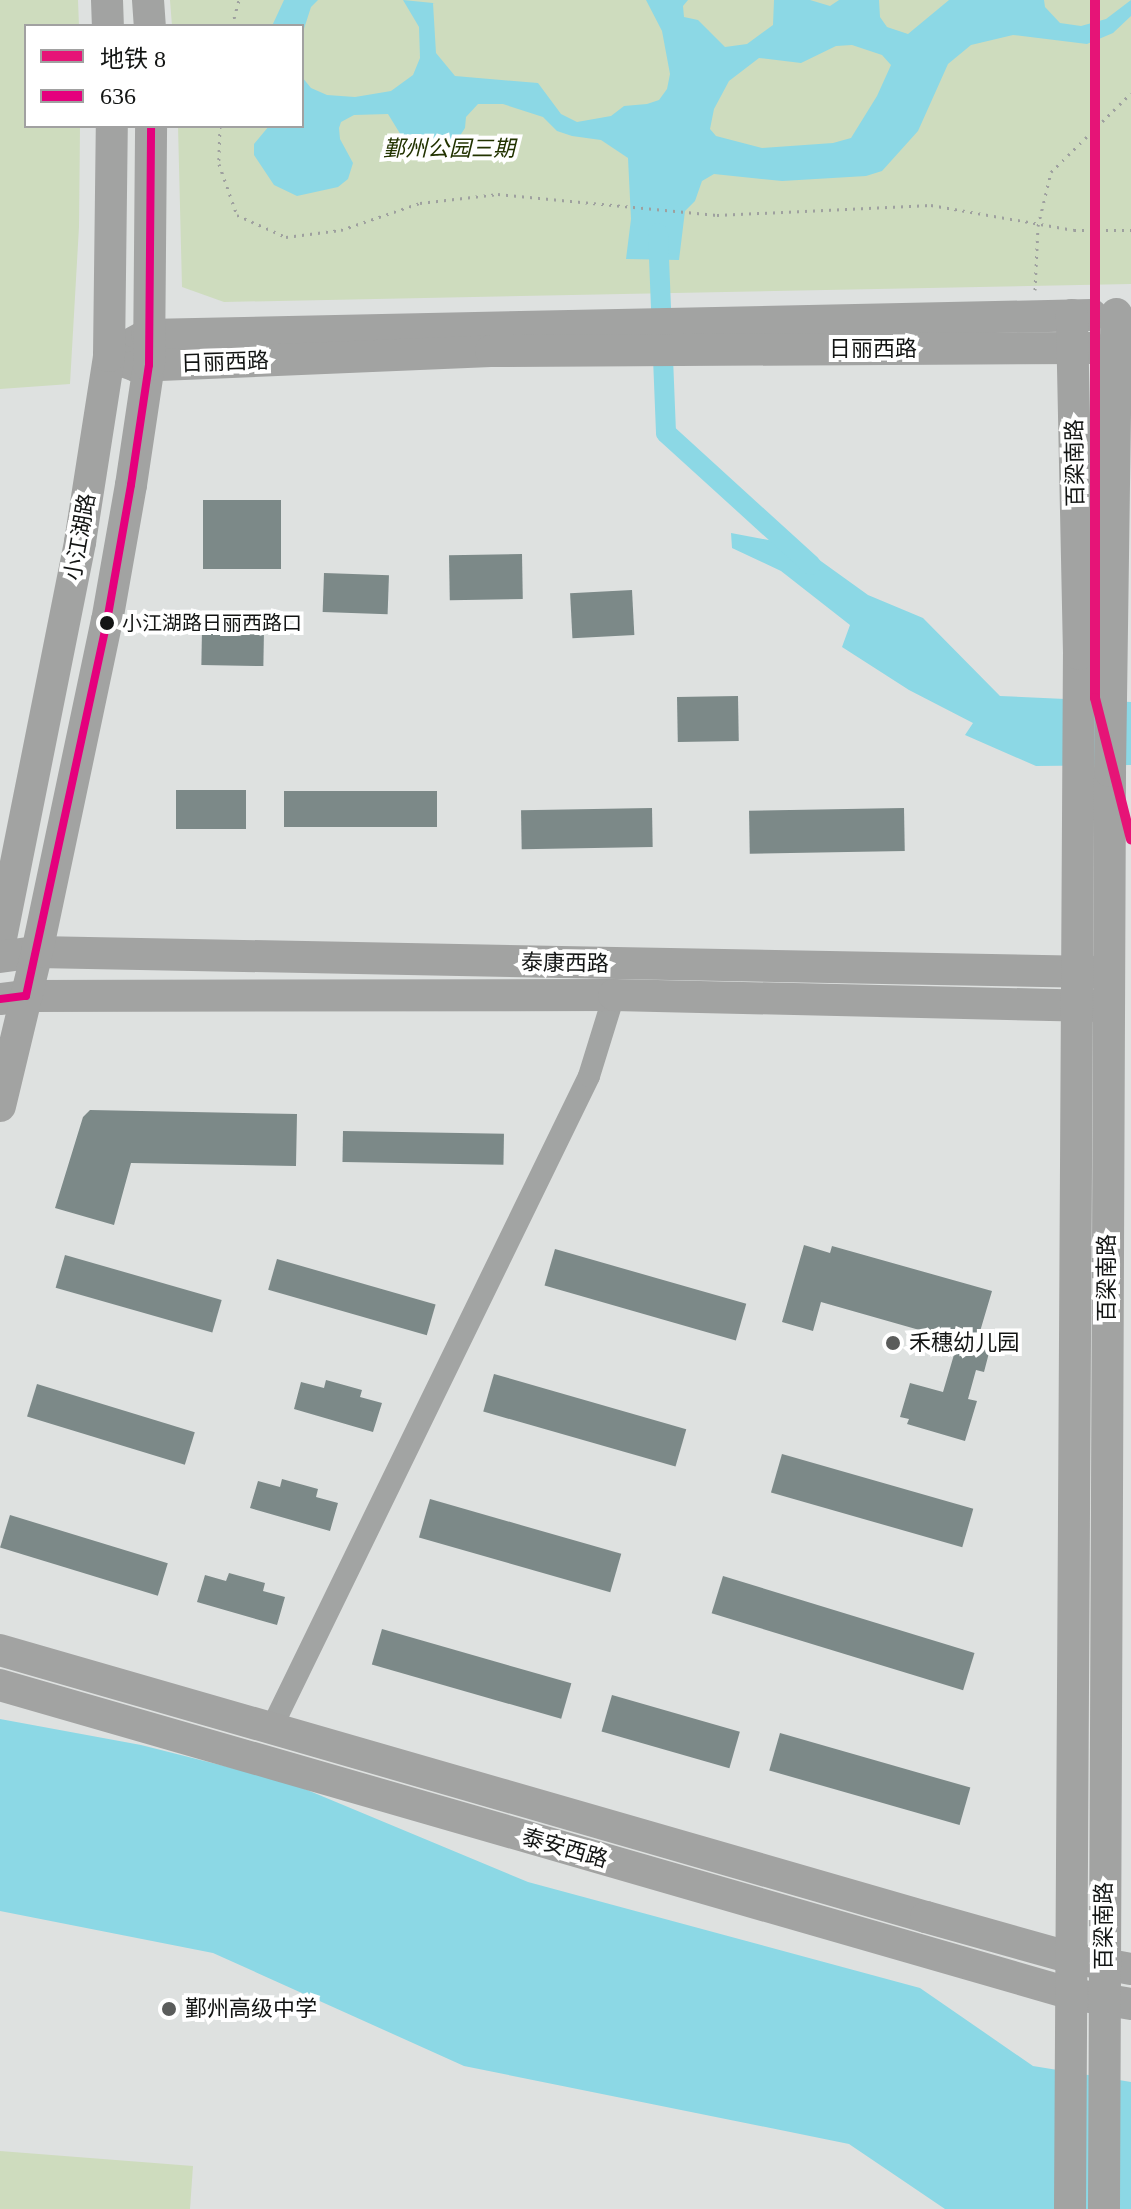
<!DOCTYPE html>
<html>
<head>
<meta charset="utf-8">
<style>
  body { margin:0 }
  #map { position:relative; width:1131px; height:2209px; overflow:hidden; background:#dee1e0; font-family:"Times New Roman","Noto Sans SC",serif }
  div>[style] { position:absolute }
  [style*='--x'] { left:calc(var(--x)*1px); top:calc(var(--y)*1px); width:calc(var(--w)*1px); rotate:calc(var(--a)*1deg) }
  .green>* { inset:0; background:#cedcbe }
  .water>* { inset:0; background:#8cd8e5 }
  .canal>* { height:20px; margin:-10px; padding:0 10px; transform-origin:10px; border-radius:10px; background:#8cd8e5 }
  .building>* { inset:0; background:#7c8988; transform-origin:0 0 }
  .path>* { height:3px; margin-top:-1.5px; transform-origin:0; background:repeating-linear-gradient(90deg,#9ea09f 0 2px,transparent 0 8px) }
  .street>* { height:22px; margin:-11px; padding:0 11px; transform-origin:11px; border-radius:11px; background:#a2a4a3 }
  .secondary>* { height:32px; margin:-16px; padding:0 16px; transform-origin:16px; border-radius:16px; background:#a2a3a2 }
  .bus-1>* { height:8px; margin:-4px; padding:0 4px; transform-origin:4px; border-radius:4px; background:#e5007d }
  .metro-1>* { height:10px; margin:-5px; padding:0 5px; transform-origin:5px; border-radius:5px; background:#e61477 }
  .dots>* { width:22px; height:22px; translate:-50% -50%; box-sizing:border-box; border:4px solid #fff; border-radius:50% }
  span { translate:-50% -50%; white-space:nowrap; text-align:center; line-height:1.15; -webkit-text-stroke:8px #fff; paint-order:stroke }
  .bus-label { font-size:20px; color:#131514 }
  .left { translate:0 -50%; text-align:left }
  .park-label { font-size:22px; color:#230; font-style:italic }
  .street-label { font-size:22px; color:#131514 }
  .poi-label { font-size:22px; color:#131514 }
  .legend { position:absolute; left:24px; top:24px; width:280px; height:104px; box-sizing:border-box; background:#fff; border:2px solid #a1a1a1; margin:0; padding:10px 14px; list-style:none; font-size:24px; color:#131514 }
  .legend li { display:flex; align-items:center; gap:16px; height:40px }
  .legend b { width:40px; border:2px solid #a1a1a1 }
</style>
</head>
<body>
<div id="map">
  <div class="green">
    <div style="clip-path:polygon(0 0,78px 0,79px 26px,26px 26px,26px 126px,80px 126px,79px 227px,70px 384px,0 389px)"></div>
    <div style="clip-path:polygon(170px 0,1131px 0,1131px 284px,224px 302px,182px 287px,178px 126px,302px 126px,302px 26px,172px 26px)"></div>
    <div style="clip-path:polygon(0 2151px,193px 2166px,190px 2209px,0 2209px)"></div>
  </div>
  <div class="water">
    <div style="clip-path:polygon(284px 0,318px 0,311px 7px,302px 35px,302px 26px,272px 26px)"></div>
    <div style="clip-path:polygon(evenodd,403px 0,433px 3px,436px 53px,455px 76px,538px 83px,561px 114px,577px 122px,611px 116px,624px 106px,647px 104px,659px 100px,667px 89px,670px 74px,662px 31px,646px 0,688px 0,683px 6px,684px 17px,698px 20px,725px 47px,747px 44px,773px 25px,774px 0,810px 0,830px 6px,839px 0,879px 0,880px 17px,887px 27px,908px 34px,949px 0,1044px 0,1045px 7px,1060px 23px,1081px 26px,1106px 19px,1131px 0,1131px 16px,1113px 33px,1087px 44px,1013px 35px,971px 45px,948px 64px,918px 131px,882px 171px,866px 176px,782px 181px,714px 174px,702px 181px,695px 201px,685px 211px,679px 260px,626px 259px,631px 219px,628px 158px,601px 140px,572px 136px,557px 131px,543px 117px,503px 104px,478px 104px,466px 117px,465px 128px,452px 148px,438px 151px,407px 145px,388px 114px,354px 115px,341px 122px,339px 128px,340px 139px,353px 163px,348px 179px,338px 187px,297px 196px,274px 185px,254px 155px,254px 144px,269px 126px,302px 126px,302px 77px,311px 88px,327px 95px,355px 97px,391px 91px,413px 75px,420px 58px,419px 27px,403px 0,852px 45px,882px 55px,891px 65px,877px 96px,851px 138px,833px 143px,762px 148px,716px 136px,710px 129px,714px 109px,729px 81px,759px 58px,801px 63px,836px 46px,852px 45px)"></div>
    <div style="clip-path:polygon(731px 533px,779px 542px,811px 554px,868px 595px,923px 618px,1000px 696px,1131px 702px,1131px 765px,1036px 766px,965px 735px,973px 723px,909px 690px,842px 647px,850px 625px,781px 571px,732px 548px)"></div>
    <div style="clip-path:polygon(0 1719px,141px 1745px,288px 1782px,528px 1882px,920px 1988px,1033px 2066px,1131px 2082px,1131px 2209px,945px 2209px,849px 2144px,464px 2066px,213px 1953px,0 1911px)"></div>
  </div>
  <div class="canal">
    <div style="--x:658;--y:233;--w:200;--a:87.7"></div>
    <div style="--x:666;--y:433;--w:196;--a:42.3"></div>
  </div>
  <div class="building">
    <div style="left:203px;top:500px;width:78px;height:69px"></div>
    <div style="left:522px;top:554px;width:45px;height:73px;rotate:89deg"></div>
    <div style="left:324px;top:573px;width:65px;height:39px;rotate:2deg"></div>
    <div style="left:632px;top:590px;width:45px;height:62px;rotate:87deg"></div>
    <div style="left:202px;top:629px;width:62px;height:36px;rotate:1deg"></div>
    <div style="left:738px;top:696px;width:45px;height:61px;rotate:89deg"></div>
    <div style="left:176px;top:790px;width:70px;height:39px"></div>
    <div style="left:437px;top:791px;width:36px;height:153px;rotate:90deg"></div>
    <div style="left:652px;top:808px;width:39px;height:131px;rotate:89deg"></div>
    <div style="left:904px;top:808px;width:43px;height:155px;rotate:89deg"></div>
    <div style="clip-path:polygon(90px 1110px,297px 1114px,296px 1166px,131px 1163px,114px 1225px,55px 1208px,83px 1117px)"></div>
    <div style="left:343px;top:1131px;width:161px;height:31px;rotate:1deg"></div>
    <div style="clip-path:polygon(804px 1245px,830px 1253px,832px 1246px,992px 1291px,976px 1345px,990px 1349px,984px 1372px,976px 1370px,968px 1399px,977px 1401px,965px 1441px,907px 1424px,909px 1419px,900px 1417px,910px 1383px,943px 1392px,958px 1341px,821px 1302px,813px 1331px,782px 1322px)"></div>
    <div style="left:555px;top:1249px;width:199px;height:38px;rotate:16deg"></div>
    <div style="left:65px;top:1255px;width:163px;height:34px;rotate:16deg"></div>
    <div style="left:277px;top:1259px;width:165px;height:32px;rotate:16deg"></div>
    <div style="left:494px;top:1374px;width:200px;height:39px;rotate:16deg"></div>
    <div style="clip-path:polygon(326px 1380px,362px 1390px,360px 1397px,382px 1403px,373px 1432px,294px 1409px,301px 1382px,324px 1388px)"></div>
    <div style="left:37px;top:1384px;width:165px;height:34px;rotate:17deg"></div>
    <div style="left:782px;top:1454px;width:199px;height:40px;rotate:16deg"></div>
    <div style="clip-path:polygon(282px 1479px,318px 1489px,316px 1497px,338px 1503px,330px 1531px,250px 1508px,258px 1481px,280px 1487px)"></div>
    <div style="left:430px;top:1499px;width:199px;height:40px;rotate:16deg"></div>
    <div style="left:10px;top:1515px;width:165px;height:34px;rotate:17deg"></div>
    <div style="clip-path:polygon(229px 1573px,265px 1583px,263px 1591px,285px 1597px,277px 1625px,197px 1602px,205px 1575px,226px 1581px)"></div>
    <div style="left:723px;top:1576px;width:263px;height:39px;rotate:17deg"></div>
    <div style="left:382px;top:1629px;width:197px;height:37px;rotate:16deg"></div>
    <div style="left:612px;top:1695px;width:133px;height:38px;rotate:16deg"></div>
    <div style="left:780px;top:1733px;width:198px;height:39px;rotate:16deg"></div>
  </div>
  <div class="path">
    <div style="--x:232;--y:26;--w:27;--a:-75"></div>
    <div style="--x:220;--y:126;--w:38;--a:92"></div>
    <div style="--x:219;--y:164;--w:54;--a:70.6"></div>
    <div style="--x:237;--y:215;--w:54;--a:24.2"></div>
    <div style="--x:286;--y:237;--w:55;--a:-7.3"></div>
    <div style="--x:341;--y:230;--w:83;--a:-18.9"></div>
    <div style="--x:420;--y:203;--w:79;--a:-6.6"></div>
    <div style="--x:498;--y:194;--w:220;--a:5.5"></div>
    <div style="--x:717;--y:215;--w:214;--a:-2.7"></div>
    <div style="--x:931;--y:205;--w:145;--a:9.9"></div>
    <div style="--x:1074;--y:230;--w:57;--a:0"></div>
    <div style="--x:1035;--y:290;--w:64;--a:-87.3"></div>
    <div style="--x:1038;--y:226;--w:56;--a:-76.5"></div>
    <div style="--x:1051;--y:172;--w:112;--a:-44.6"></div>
  </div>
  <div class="street">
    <div style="--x:271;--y:1729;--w:726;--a:-64.03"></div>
    <div style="--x:589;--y:1076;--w:85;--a:-72.8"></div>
  </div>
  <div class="secondary">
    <div style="--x:107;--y:0;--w:26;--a:88"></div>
    <div style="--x:148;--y:0;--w:26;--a:86"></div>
    <div style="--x:109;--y:356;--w:43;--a:-28.9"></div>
    <div style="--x:147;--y:335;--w:945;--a:-1.21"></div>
    <div style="--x:109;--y:356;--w:29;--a:20"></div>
    <div style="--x:136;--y:366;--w:355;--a:-2.4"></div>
    <div style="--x:491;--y:351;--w:601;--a:-0.29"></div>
    <div style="--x:0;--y:943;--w:409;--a:-78.7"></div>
    <div style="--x:80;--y:542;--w:188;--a:-81.1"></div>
    <div style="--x:109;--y:356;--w:230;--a:-89.3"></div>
    <div style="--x:0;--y:957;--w:37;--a:-8"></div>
    <div style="--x:37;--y:952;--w:1059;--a:1.08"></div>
    <div style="--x:0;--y:999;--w:26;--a:-7"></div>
    <div style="--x:26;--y:996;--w:588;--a:-0.1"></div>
    <div style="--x:614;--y:995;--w:482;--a:1.3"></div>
    <div style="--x:0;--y:1106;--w:158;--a:-76.5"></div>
    <div style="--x:37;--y:952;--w:338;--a:-78.1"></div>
    <div style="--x:107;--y:621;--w:138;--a:-80"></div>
    <div style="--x:131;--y:485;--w:121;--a:-81.5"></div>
    <div style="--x:149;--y:365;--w:239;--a:-89.5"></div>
    <div style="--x:0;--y:1650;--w:964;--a:16.08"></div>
    <div style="--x:926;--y:1917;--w:152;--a:15.7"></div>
    <div style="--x:1072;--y:1958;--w:60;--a:10.6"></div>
    <div style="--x:0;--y:1685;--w:1116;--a:16.08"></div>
    <div style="--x:1072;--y:1994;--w:60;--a:9.6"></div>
    <div style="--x:1070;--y:2209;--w:1555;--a:-89.67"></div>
    <div style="--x:1079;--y:654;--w:339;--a:-91.2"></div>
    <div style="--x:1104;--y:2209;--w:1438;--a:-89.76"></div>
    <div style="--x:1110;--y:771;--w:457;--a:-89.2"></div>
  </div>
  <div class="bus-1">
    <div style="--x:0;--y:999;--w:26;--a:-7"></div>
    <div style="--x:26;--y:996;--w:384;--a:-77.8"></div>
    <div style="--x:107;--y:621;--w:138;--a:-80"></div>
    <div style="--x:131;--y:485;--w:121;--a:-81.5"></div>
    <div style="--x:149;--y:365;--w:239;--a:-89.5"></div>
  </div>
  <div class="metro-1">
    <div style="--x:1095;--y:0;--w:698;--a:90"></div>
    <div style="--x:1095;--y:698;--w:146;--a:75.7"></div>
  </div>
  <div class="dots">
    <div style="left:107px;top:623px;background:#131514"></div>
    <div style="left:893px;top:1343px;background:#5a5c5b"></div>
    <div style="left:169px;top:2009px;background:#5a5c5b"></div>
  </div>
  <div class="bus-label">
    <span class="left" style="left:122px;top:623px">小江湖路日丽西路口</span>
  </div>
  <div class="park-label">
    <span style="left:449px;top:149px">鄞州公园三期</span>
  </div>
  <div class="street-label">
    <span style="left:873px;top:349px">日丽西路</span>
    <span style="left:225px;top:362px;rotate:-2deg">日丽西路</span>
    <span style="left:1075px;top:463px;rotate:-91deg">百梁南路</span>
    <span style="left:80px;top:537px;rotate:-80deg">小江湖路</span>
    <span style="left:565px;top:963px;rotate:1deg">泰康西路</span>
    <span style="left:1107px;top:1278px;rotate:-90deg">百梁南路</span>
    <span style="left:565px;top:1848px;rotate:16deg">泰安西路</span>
    <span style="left:1104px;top:1926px;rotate:-90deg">百梁南路</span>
  </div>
  <div class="poi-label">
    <span class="left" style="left:909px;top:1343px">禾穗幼儿园</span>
    <span class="left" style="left:185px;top:2009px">鄞州高级中学</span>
  </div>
  <ul class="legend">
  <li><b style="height:10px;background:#e61477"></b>地铁 8</li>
  <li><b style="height:10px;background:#e5007d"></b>636</li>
  </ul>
</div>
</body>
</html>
